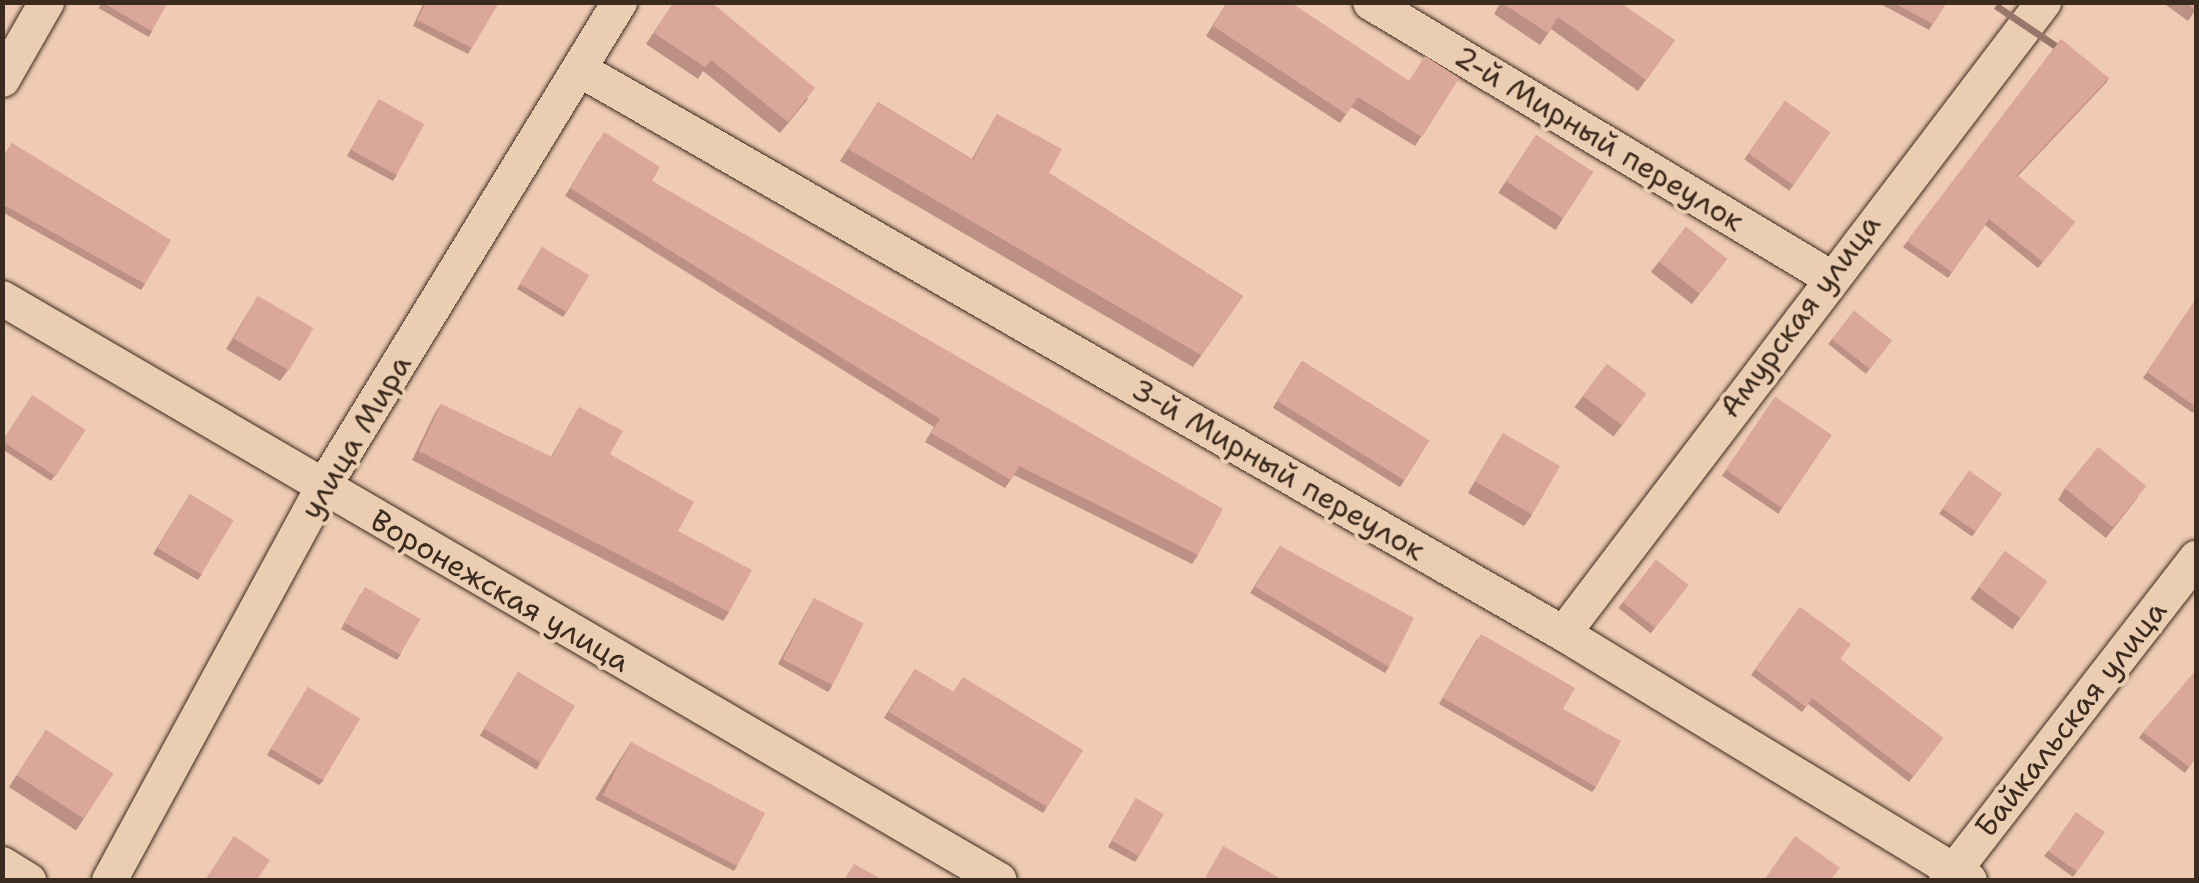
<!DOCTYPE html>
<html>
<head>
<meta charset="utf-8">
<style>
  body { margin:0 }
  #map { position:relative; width:2199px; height:883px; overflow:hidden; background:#eecbb2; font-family:"Shantell Sans",sans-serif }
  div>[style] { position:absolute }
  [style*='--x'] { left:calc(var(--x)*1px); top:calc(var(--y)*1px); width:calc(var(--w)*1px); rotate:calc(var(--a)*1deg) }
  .roads { filter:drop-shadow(0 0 2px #3b2a1e) drop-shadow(0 0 2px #3b2a1e) }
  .minor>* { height:35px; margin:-17.5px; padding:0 17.5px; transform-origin:17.5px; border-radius:17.5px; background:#ebceb2 }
  .wall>* { inset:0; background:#bc9085; transform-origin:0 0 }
  .shaded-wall>* { inset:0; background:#99756c; transform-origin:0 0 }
  .building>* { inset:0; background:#dba79b; transform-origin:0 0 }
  span { translate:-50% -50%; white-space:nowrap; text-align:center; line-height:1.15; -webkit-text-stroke:8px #ebceb2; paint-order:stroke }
  .street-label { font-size:30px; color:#3b2a1e }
  .frame { position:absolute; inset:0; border:5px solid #3b2a1e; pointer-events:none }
</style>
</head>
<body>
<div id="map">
  <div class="roads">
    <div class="minor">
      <div style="--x:1370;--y:2;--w:534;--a:30.89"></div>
      <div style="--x:581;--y:70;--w:1132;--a:29.83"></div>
      <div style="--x:1563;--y:633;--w:475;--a:31.3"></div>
      <div style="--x:2;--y:79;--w:89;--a:-60.3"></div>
      <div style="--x:2;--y:298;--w:1154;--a:30.27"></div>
      <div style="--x:1563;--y:633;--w:793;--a:-52.74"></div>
      <div style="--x:2;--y:864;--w:31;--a:32"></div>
      <div style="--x:109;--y:880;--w:446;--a:-61.5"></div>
      <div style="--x:322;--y:488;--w:570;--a:-58.57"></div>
      <div style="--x:1946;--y:880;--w:408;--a:-52.2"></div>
    </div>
  </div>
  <div class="wall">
    <div style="left:102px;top:2px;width:58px;height:7px;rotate:30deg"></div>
    <div style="clip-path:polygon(424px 2px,499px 2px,468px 54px,413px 26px)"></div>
    <div style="clip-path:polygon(674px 2px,808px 99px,780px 133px,703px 71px,698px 79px,646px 44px)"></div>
    <div style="clip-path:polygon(1227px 2px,1408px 81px,1459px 78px,1415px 146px,1351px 107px,1340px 123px,1206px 36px)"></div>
    <div style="clip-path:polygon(1501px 2px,1675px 40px,1638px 91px,1551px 29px,1540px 45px,1494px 14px)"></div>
    <div style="clip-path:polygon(1877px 2px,1947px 2px,1929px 30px)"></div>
    <div style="clip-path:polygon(2162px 2px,2196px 2px,2196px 9px,2188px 21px)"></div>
    <div style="clip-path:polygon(2061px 39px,2105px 84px,2018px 176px,2075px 222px,2038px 268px,1985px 225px,1948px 278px,1903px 247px)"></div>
    <div style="clip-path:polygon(379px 99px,397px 175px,393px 181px,347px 156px)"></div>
    <div style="left:1785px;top:101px;width:55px;height:71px;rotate:35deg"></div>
    <div style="clip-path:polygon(878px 102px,972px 159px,997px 114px,1049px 173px,1243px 296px,1193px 367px,840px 161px)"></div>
    <div style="left:1536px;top:135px;width:68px;height:69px;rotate:33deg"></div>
    <div style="clip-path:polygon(598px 141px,652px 181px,1198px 555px,1192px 564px,1014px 475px,1005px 488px,925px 442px,934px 427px,565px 196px)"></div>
    <div style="clip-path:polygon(12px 143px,145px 284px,141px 290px,2px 212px,2px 159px)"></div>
    <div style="left:1686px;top:227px;width:52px;height:57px;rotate:38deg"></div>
    <div style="clip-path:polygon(542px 247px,567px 311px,563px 317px,517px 289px)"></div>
    <div style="clip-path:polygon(258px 296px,288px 370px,280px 381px,226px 349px)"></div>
    <div style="clip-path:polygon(2196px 299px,2196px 408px,2193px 413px,2143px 378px)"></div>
    <div style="left:1854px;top:311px;width:48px;height:42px;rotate:38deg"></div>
    <div style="left:1302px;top:361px;width:150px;height:55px;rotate:32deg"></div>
    <div style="left:1607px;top:364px;width:49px;height:54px;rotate:37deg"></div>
    <div style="left:1775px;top:397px;width:68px;height:95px;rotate:34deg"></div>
    <div style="clip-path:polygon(441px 404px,551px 457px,579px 407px,610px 454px,678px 531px,729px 612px,723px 621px,412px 460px,435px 413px)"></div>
    <div style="clip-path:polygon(85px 430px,51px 481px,2px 449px,2px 438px)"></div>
    <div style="clip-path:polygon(1503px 433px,1532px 515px,1524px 526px,1468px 493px)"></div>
    <div style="left:1969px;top:471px;width:40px;height:52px;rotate:35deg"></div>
    <div style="clip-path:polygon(2065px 488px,2138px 497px,2106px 538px,2058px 500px)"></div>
    <div style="clip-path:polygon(190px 494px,202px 574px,198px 580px,153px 554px)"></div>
    <div style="clip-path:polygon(1280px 546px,1389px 667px,1385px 673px,1250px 593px)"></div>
    <div style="left:2005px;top:551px;width:52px;height:59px;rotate:36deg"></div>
    <div style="left:1656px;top:560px;width:41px;height:61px;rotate:38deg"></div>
    <div style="clip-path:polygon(361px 593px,401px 654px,397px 660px,341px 629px)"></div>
    <div style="clip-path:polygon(814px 598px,832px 686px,828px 692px,778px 664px)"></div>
    <div style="clip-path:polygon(1800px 607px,1840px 659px,1943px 738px,1909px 782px,1808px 704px,1802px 712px,1751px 675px)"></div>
    <div style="clip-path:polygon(1477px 639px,1563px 709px,1596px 787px,1592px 792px,1439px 704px)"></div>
    <div style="clip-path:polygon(915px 669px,953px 692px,1083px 750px,1043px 813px,884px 718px)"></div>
    <div style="left:518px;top:672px;width:66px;height:74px;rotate:31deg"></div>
    <div style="clip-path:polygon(308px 687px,324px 780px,319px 785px,267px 755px)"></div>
    <div style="left:46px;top:730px;width:80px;height:68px;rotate:33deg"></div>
    <div style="clip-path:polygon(2143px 732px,2196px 757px,2185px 773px,2139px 738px)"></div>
    <div style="clip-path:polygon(631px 742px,738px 865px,734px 871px,595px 799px)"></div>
    <div style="clip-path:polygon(1136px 798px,1139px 856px,1135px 862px,1108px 847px)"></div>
    <div style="clip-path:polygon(2105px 832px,2073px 877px,2044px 856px,2048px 851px)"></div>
  </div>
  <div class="shaded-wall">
    <div style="left:2109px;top:78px;width:7px;height:134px;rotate:124deg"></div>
  </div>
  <div class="building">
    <div style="clip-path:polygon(102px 2px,168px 2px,152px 31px)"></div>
    <div style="clip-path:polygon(426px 2px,499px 2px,472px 48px,417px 20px)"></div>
    <div style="clip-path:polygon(674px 2px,711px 2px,815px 88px,788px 122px,711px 60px,705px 67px,654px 33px)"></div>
    <div style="clip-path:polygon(1227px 2px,1290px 2px,1409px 81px,1425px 56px,1459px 78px,1422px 137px,1358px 97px,1346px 114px,1213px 26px)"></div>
    <div style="clip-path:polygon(1619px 2px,1675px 40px,1646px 80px,1558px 17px,1548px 33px,1502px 3px)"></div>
    <div style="clip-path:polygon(1892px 2px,1947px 2px,1933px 24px)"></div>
    <div style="clip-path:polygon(2186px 2px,2196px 2px,2196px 8px,2195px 10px)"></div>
    <div style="clip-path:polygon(2061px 39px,2109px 78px,2017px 175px,2075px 222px,2043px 262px,1989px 219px,1952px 272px,1907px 241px)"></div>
    <div style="left:379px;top:99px;width:52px;height:58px;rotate:29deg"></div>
    <div style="left:1785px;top:101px;width:55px;height:64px;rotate:35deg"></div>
    <div style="clip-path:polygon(878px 102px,973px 160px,997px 114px,1062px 149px,1049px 173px,1243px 296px,1201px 355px,848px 149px)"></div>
    <div style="clip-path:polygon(604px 132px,660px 167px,652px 181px,1223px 509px,1198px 555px,1019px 466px,1011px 480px,931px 433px,940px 419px,570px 188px)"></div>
    <div style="left:1536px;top:135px;width:68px;height:55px;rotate:33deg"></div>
    <div style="clip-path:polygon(12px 143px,171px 240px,145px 284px,2px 204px,2px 160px)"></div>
    <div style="left:1686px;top:227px;width:52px;height:44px;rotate:38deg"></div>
    <div style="left:542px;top:247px;width:55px;height:43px;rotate:31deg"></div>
    <div style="left:258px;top:296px;width:64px;height:49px;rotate:30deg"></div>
    <div style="clip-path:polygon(2196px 299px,2196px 407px,2147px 372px)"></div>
    <div style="left:1854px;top:311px;width:48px;height:36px;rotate:38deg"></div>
    <div style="left:1302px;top:361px;width:150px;height:47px;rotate:32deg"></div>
    <div style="left:1607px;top:364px;width:49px;height:40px;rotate:37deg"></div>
    <div style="left:32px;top:395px;width:64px;height:55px;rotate:33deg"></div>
    <div style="left:1775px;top:397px;width:68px;height:88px;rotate:34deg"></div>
    <div style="clip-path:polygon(441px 404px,552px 457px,579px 407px,623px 431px,610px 454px,694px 502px,678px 531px,752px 570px,729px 612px,419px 451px)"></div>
    <div style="left:1503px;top:433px;width:66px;height:56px;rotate:30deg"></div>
    <div style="left:2098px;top:447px;width:62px;height:53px;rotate:39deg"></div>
    <div style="left:1969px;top:471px;width:40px;height:46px;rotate:35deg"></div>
    <div style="left:190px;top:494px;width:51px;height:63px;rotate:31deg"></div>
    <div style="clip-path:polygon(1280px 546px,1414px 618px,1389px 667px,1255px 587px)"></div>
    <div style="left:2005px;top:551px;width:52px;height:45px;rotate:36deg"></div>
    <div style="left:1656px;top:560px;width:41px;height:54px;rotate:38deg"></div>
    <div style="left:365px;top:587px;width:64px;height:41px;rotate:30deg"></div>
    <div style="left:814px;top:598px;width:56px;height:69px;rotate:27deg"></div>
    <div style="clip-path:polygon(1800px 607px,1851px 644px,1840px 659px,1943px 738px,1913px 776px,1812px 698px,1806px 707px,1755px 669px)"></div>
    <div style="clip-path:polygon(1481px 634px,1575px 688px,1563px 709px,1621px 741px,1596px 787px,1443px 698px)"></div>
    <div style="clip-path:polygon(915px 669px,953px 692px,963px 677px,1083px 750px,1047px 807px,889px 712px)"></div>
    <div style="clip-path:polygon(2196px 670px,2196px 757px,2189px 767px,2143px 732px)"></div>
    <div style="left:518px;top:672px;width:66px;height:66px;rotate:31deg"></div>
    <div style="left:308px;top:687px;width:61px;height:72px;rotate:31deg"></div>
    <div style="left:46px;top:730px;width:80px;height:54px;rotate:33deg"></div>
    <div style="left:631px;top:742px;width:152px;height:60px;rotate:28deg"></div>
    <div style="left:1136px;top:798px;width:32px;height:49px;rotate:30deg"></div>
    <div style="left:2076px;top:812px;width:35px;height:48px;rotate:35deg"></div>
    <div style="clip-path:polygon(234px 836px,270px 860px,257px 880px,205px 880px)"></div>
    <div style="clip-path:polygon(1795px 836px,1840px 868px,1830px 880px,1764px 880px)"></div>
    <div style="clip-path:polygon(1223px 846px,1283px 880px,1204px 880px)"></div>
    <div style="clip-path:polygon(854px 864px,883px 880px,844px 880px)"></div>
  </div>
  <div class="street-label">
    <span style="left:1599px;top:139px;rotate:31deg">2-й Мирный переулок</span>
    <span style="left:1800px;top:316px;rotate:-53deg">Амурская улица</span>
    <span style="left:356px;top:437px;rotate:-59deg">улица Мира</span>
    <span style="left:1278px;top:470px;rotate:30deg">3-й Мирный переулок</span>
    <span style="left:500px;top:591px;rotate:30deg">Воронежская улица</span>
    <span style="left:2071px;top:719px;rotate:-52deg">Байкальская улица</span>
  </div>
  <div class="frame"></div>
</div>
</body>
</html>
